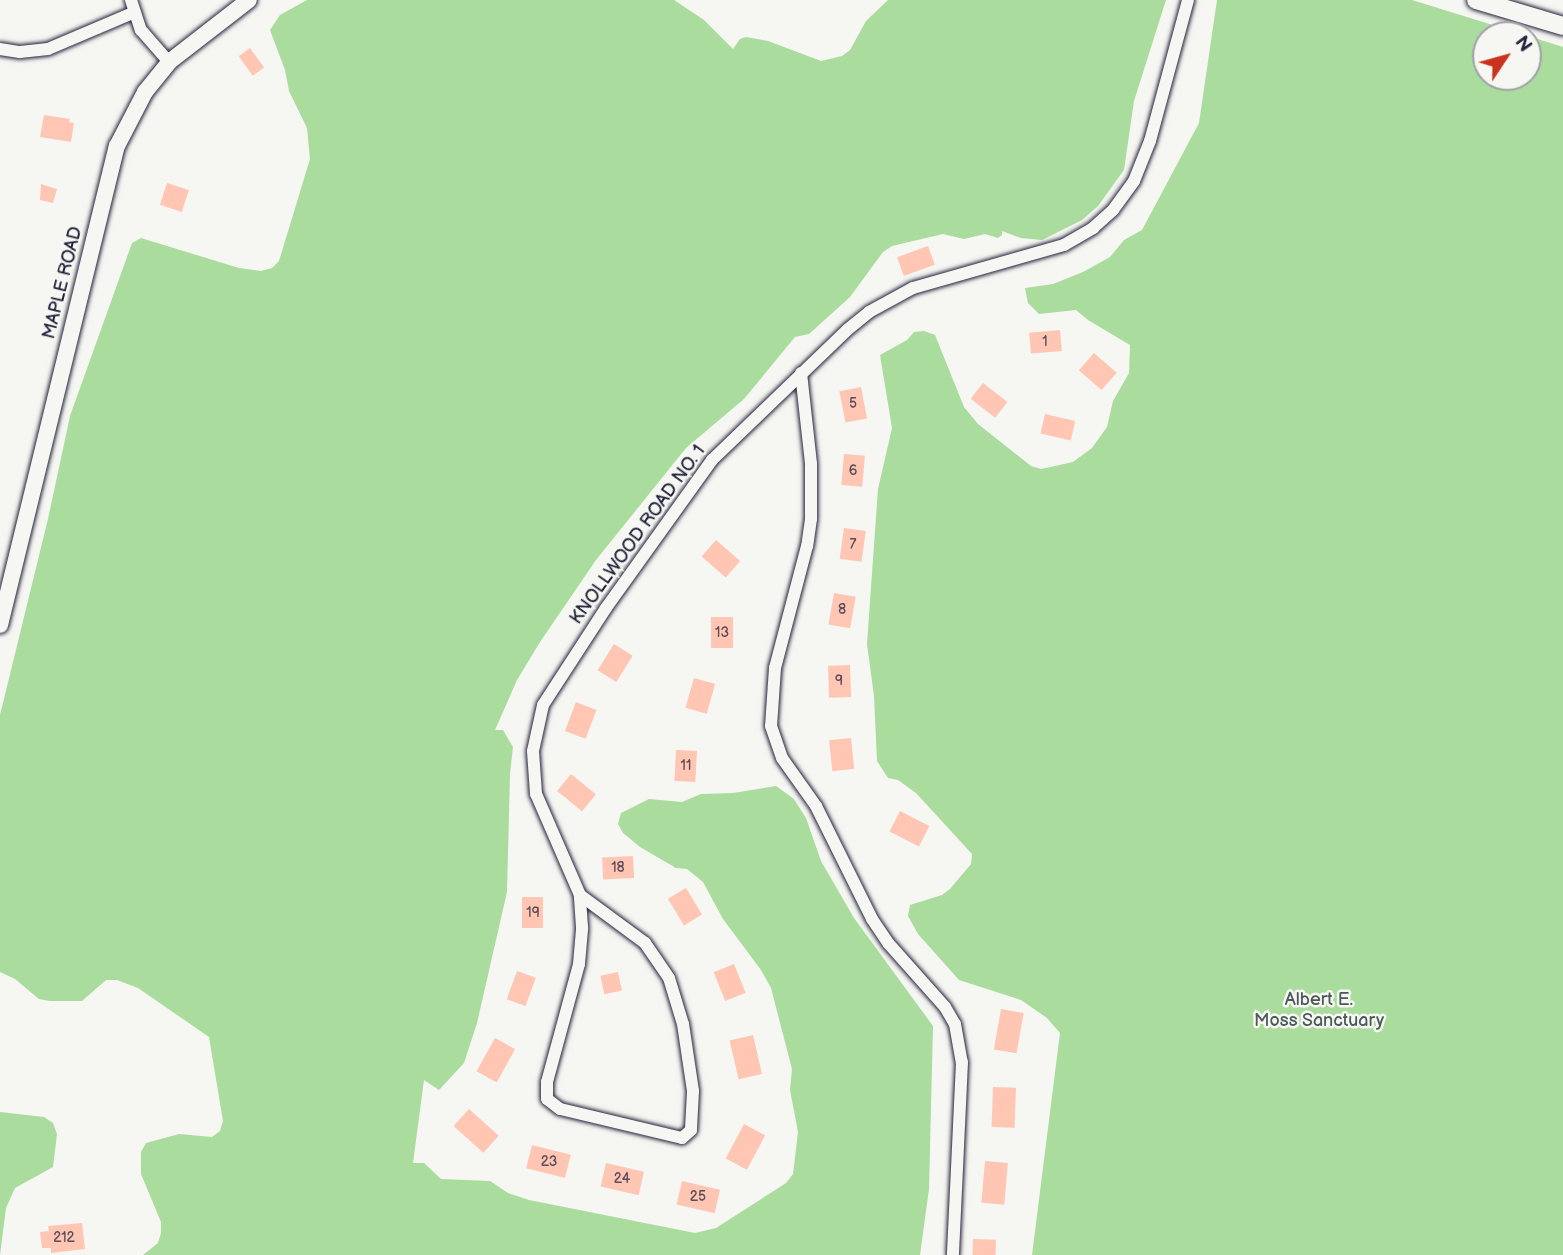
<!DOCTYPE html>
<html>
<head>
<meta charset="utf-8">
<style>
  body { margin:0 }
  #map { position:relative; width:1563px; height:1255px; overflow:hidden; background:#f6f6f2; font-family:"Balsamiq Sans",sans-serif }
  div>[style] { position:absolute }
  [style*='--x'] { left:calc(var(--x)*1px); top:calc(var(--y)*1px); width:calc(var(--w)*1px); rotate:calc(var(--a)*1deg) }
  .green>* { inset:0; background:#aadc9d }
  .building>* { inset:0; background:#ffc6b4; transform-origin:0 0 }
  .roads { filter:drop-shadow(0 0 2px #22223b) drop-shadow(0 0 2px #22223b) }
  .minor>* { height:12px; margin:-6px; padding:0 6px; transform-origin:6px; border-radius:6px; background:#f6f6f2 }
  .tertiary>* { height:16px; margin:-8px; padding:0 8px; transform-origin:8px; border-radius:8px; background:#f6f6f2 }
  .secondary>* { height:18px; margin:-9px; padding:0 9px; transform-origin:9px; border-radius:9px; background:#f6f6f2 }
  span { translate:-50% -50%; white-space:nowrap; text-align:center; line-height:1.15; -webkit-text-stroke:5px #f6f6f2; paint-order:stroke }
  .number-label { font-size:14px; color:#594b59 }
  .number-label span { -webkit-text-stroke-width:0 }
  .street-label { font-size:18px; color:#22223b }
  .park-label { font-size:18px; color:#4b5a58 }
  .north { position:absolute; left:1472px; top:21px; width:70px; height:70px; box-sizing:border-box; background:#f6f6f2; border:2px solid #a1a1a9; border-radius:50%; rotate:54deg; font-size:19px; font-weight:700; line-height:28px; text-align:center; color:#22223b }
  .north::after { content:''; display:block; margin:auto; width:24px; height:32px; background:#c8321e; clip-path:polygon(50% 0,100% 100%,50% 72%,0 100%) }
</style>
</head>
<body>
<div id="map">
  <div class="green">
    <div style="clip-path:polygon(307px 0,674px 0,704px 20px,733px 49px,740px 39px,746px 37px,768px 41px,821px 61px,842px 56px,850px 50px,866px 21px,888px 0,1166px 0,1134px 101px,1124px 170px,1098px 206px,1082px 220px,1042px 240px,1021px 238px,1002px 231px,1002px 235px,998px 238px,985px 234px,964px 239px,943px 234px,892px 246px,883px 252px,850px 297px,809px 334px,795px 337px,744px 399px,686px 448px,596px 560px,540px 642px,517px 680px,495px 730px,503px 730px,513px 747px,510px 774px,507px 892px,477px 1023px,464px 1063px,439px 1090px,424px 1080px,413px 1163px,424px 1163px,441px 1179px,490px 1181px,508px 1193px,529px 1200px,695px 1233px,716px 1228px,786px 1183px,793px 1174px,798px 1132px,790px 1090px,792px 1069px,771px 988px,761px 970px,723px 919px,703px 882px,687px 869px,676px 868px,640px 847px,623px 833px,618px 824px,621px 813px,649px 799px,682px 802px,701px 794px,733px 793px,776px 786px,794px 799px,806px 818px,821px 861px,854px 918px,933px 1026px,929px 1189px,920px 1255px,143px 1255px,158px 1243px,161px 1233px,161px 1222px,141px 1174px,141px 1152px,146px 1143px,179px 1134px,212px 1137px,220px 1131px,223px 1121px,209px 1037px,138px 988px,117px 980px,106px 980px,82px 1001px,50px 1001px,39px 999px,15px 979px,0 972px,0 715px,48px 519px,70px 416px,132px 243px,141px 238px,239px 268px,261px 271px,272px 268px,279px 261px,310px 159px,307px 128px,289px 91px,285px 70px,270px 30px,280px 15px)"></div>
    <div style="clip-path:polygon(1217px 0,1412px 0,1525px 35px,1486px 35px,1486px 77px,1528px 77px,1528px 36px,1563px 47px,1563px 1255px,1032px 1255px,1060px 1033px,1047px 1018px,1021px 1000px,959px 980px,918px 934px,908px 916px,910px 905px,942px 895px,950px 889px,971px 864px,972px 854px,916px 793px,898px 780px,888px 778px,877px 761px,874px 696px,867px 644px,878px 489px,892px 428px,880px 355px,907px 340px,914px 332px,924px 331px,935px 335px,964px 407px,978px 424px,1031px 466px,1041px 469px,1073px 462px,1092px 448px,1107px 427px,1113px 401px,1129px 373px,1130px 345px,1088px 320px,1076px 310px,1039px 314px,1028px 303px,1025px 288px,1053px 284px,1083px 272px,1110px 257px,1124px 240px,1142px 230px,1199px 123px)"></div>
    <div style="clip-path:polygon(0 1112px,44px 1117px,53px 1123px,57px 1134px,53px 1167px,15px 1188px,6px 1208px,0 1255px)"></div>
  </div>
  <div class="building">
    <div style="left:250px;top:48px;width:24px;height:14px;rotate:54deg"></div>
    <div style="clip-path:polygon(44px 115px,70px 119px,69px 122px,74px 123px,71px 142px,40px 137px)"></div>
    <div style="left:167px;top:183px;width:23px;height:23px;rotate:18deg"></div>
    <div style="clip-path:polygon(41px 184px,57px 189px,53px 203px,40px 200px)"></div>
    <div style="left:928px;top:246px;width:20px;height:33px;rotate:70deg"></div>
    <div style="left:1060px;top:330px;width:21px;height:31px;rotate:85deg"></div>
    <div style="left:1094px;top:353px;width:30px;height:23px;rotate:41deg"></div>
    <div style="left:983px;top:383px;width:31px;height:20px;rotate:38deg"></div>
    <div style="left:861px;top:387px;width:32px;height:22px;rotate:79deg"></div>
    <div style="left:1045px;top:414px;width:31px;height:20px;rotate:13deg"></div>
    <div style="left:844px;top:454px;width:21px;height:31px;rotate:5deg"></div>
    <div style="left:844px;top:528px;width:22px;height:31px;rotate:8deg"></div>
    <div style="left:716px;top:540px;width:32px;height:22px;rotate:41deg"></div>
    <div style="left:834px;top:593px;width:22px;height:32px;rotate:10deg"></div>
    <div style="left:711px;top:617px;width:22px;height:31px"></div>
    <div style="left:614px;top:644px;width:22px;height:31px;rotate:32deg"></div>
    <div style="left:850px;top:665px;width:32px;height:22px;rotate:88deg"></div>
    <div style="left:694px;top:678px;width:22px;height:31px;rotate:16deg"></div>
    <div style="left:576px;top:702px;width:22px;height:31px;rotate:21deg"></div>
    <div style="left:851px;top:738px;width:31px;height:22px;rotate:84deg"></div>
    <div style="left:676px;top:750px;width:21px;height:31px;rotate:3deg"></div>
    <div style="left:571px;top:774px;width:32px;height:22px;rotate:39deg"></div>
    <div style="left:900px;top:811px;width:33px;height:23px;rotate:27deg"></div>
    <div style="left:633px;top:856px;width:22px;height:31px;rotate:87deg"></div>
    <div style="left:686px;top:888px;width:31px;height:21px;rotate:59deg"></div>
    <div style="left:522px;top:897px;width:21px;height:31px"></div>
    <div style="left:734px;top:964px;width:31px;height:22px;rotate:68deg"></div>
    <div style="left:517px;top:971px;width:20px;height:30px;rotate:20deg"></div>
    <div style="left:618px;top:972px;width:19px;height:18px;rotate:78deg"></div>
    <div style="left:1001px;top:1009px;width:23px;height:41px;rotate:10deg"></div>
    <div style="left:753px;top:1035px;width:40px;height:24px;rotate:77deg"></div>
    <div style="left:495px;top:1038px;width:23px;height:38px;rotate:29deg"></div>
    <div style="left:993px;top:1087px;width:23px;height:40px;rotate:2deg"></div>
    <div style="left:469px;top:1109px;width:40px;height:23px;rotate:42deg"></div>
    <div style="left:744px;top:1124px;width:24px;height:39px;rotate:28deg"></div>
    <div style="left:532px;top:1145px;width:40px;height:24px;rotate:14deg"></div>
    <div style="left:985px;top:1161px;width:23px;height:42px;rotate:5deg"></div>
    <div style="left:606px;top:1163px;width:39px;height:24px;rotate:13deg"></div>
    <div style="left:682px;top:1181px;width:39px;height:24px;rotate:13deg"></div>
    <div style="clip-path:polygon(82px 1223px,85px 1249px,51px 1253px,51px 1248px,42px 1248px,40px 1232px,49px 1231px,48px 1226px)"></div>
    <div style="left:973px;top:1239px;width:23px;height:16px;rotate:2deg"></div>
  </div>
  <div class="roads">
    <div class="minor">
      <div style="--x:131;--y:0;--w:32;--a:72"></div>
      <div style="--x:141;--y:30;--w:43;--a:48.8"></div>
      <div style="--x:0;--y:49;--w:20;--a:9"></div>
      <div style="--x:20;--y:52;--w:28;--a:-6"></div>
      <div style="--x:48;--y:49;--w:92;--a:-23"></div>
      <div style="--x:801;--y:373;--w:92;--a:83.7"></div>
      <div style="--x:811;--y:464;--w:55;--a:90"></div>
      <div style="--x:811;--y:519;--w:27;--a:98"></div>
      <div style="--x:807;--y:546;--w:126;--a:104.7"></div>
      <div style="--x:775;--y:668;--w:58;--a:93.9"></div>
      <div style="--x:771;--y:726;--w:34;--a:71"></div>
      <div style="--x:782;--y:758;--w:59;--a:54.7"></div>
      <div style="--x:816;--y:806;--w:126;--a:63.6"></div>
      <div style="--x:872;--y:919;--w:30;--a:56"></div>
      <div style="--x:889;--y:944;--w:84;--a:48.4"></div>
      <div style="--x:945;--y:1007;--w:20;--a:60"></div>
      <div style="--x:955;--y:1024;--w:39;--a:80"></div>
      <div style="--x:962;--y:1062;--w:193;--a:92.7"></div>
      <div style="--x:580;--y:895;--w:81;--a:36.4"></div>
      <div style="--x:645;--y:943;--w:42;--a:55.6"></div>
      <div style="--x:669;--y:978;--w:48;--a:73.1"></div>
      <div style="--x:683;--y:1024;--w:68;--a:81.5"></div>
      <div style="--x:693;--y:1091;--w:39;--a:93"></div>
      <div style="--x:691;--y:1130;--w:12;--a:138"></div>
      <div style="--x:682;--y:1138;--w:125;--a:-166.6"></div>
      <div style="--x:560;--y:1109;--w:16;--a:-142"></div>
      <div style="--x:547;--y:1099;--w:17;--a:-90"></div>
      <div style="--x:547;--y:1082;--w:122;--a:-74.8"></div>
      <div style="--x:579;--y:964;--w:37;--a:-85"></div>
      <div style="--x:582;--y:927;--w:32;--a:-94"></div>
      <div style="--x:580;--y:895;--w:110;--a:-113.5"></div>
      <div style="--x:536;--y:794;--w:43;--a:-94"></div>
      <div style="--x:533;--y:751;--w:47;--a:-77.7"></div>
      <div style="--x:543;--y:705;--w:116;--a:-57"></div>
      <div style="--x:606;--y:608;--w:182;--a:-54.4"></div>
      <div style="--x:712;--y:460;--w:187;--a:-43.9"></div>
      <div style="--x:847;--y:330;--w:28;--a:-39"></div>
      <div style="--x:869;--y:312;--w:50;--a:-28.6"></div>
      <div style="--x:913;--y:288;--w:157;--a:-15.9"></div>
      <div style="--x:1064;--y:245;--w:34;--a:-30"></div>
      <div style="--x:1093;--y:228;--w:27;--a:-42"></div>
      <div style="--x:1113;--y:210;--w:36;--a:-54"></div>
      <div style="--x:1134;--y:181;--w:43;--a:-68.2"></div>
      <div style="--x:1150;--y:141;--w:146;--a:-74.9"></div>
    </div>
    <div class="tertiary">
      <div style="--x:0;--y:625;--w:493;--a:-76.3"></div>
      <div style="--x:117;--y:146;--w:61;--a:-62.6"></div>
      <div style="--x:145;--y:92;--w:38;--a:-51"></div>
      <div style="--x:169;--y:62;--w:101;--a:-37.8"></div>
    </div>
    <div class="secondary">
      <div style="--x:1476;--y:0;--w:91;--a:16.6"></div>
    </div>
  </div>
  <div class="number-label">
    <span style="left:1045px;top:342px">1</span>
    <span style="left:853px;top:404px">5</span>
    <span style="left:853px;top:471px">6</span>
    <span style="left:853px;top:545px">7</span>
    <span style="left:842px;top:610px">8</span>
    <span style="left:722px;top:633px">13</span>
    <span style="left:839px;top:681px">9</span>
    <span style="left:686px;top:766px">11</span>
    <span style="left:618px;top:868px">18</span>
    <span style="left:533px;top:913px">19</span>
    <span style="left:549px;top:1162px">23</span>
    <span style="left:622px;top:1179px">24</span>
    <span style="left:698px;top:1197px">25</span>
    <span style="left:64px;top:1238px">212</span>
  </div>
  <div class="street-label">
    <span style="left:63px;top:283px;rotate:-76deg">MAPLE ROAD</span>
    <span style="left:638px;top:535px;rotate:-54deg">KNOLLWOOD ROAD NO. 1</span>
  </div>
  <div class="park-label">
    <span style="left:1319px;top:1011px">Albert E.<br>Moss Sanctuary</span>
  </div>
  <div class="north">N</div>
</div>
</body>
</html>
